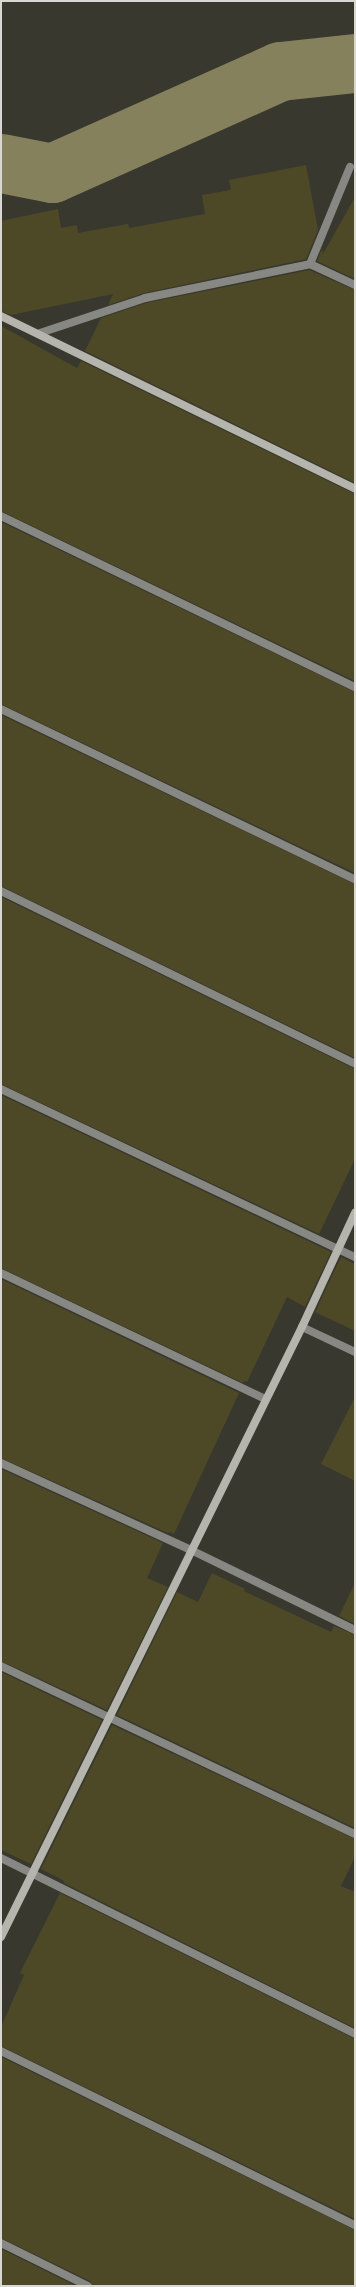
<!DOCTYPE html>
<html>
<head>
<meta charset="utf-8">
<style>
  body { margin:0 }
  #map { position:relative; width:356px; height:2287px; overflow:hidden; background:#38382f; font-family:"Archivo Narrow",sans-serif }
  div>[style] { position:absolute }
  [style*='--x'] { left:calc(var(--x)*1px); top:calc(var(--y)*1px); width:calc(var(--w)*1px); rotate:calc(var(--a)*1deg) }
  .river>* { height:59px; margin:-29.5px; padding:0 29.5px; transform-origin:29.5px; border-radius:29.5px; background:#85815c }
  .building>* { inset:0; background:#4d4926 }
  .lane>* { height:8px; margin:-4px; padding:0 4px; transform-origin:4px; border-radius:4px; background:#878783 }
  .street>* { height:8px; margin:-4px; padding:0 4px; transform-origin:4px; border-radius:4px; background:#878783 }
  .secondary>* { height:8px; margin:-4px; padding:0 4px; transform-origin:4px; border-radius:4px; background:#b5b4ad }
  span { translate:-50% -50%; white-space:nowrap; text-align:center; line-height:1.15; -webkit-text-stroke:3px #2e2d25; paint-order:stroke }
  .frame { position:absolute; inset:0; border:2px solid #d8d7d2; pointer-events:none }
</style>
</head>
<body>
<div id="map">
  <div class="river">
    <div style="--x:1;--y:163;--w:52;--a:11.1"></div>
    <div style="--x:52;--y:173;--w:250;--a:-24.1"></div>
    <div style="--x:280;--y:71;--w:75;--a:-6.1"></div>
  </div>
  <div class="building">
    <div style="clip-path:polygon(306px 165px,318px 230px,306px 259px,144px 293px,108px 305px,113px 294px,11px 315px,1px 311px,1px 221px,58px 209px,61px 228px,77px 225px,78px 233px,128px 224px,129px 228px,205px 214px,202px 195px,231px 190px,229px 180px)"></div>
    <div style="clip-path:polygon(355px 197px,355px 279px,317px 261px,322px 249px,323px 254px)"></div>
    <div style="clip-path:polygon(309px 270px,355px 290px,355px 483px,85px 351px,101px 318px,146px 303px)"></div>
    <div style="clip-path:polygon(1px 326px,77px 368px,81px 361px,355px 494px,355px 681px,1px 511px)"></div>
    <div style="clip-path:polygon(1px 522px,355px 692px,355px 873px,1px 704px)"></div>
    <div style="clip-path:polygon(1px 715px,355px 884px,355px 1058px,1px 886px)"></div>
    <div style="clip-path:polygon(1px 897px,355px 1069px,355px 1159px,319px 1234px,1px 1084px)"></div>
    <div style="clip-path:polygon(1px 1095px,331px 1252px,305px 1307px,287px 1297px,247px 1382px,244px 1381px,243px 1383px,1px 1268px)"></div>
    <div style="clip-path:polygon(341px 1257px,355px 1264px,355px 1331px,315px 1312px)"></div>
    <div style="clip-path:polygon(1px 1279px,239px 1393px,174px 1534px,169px 1532px,168px 1533px,1px 1458px)"></div>
    <div style="clip-path:polygon(355px 1397px,355px 1481px,321px 1464px)"></div>
    <div style="clip-path:polygon(1px 1469px,163px 1543px,147px 1578px,168px 1587px,107px 1710px,1px 1661px)"></div>
    <div style="clip-path:polygon(212px 1573px,245px 1589px,244px 1591px,331px 1632px,334px 1626px,355px 1635px,355px 1828px,117px 1715px,177px 1592px,198px 1602px)"></div>
    <div style="clip-path:polygon(355px 1583px,355px 1624px,339px 1616px)"></div>
    <div style="clip-path:polygon(1px 1672px,102px 1720px,31px 1864px,1px 1850px)"></div>
    <div style="clip-path:polygon(112px 1725px,355px 1839px,355px 1857px,341px 1886px,355px 1892px,355px 2028px,64px 1883px,63px 1880px,41px 1869px)"></div>
    <div style="clip-path:polygon(60px 1893px,355px 2039px,355px 2219px,1px 2046px,1px 2027px,24px 1975px,20px 1973px)"></div>
    <div style="clip-path:polygon(1px 2057px,355px 2230px,355px 2286px,93px 2286px,90px 2281px,1px 2238px)"></div>
    <div style="clip-path:polygon(1px 2249px,76px 2286px,1px 2286px)"></div>
  </div>
  <div class="lane">
    <div style="--x:302;--y:1327;--w:59;--a:25.3"></div>
  </div>
  <div class="street">
    <div style="--x:310;--y:264;--w:105;--a:-67.6"></div>
    <div style="--x:40;--y:333;--w:111;--a:-18.4"></div>
    <div style="--x:145;--y:298;--w:168;--a:-11.6"></div>
    <div style="--x:310;--y:264;--w:50;--a:25"></div>
    <div style="--x:1;--y:516;--w:393;--a:25.8"></div>
    <div style="--x:1;--y:709;--w:393;--a:25.7"></div>
    <div style="--x:1;--y:891;--w:394;--a:26"></div>
    <div style="--x:1;--y:1089;--w:392;--a:25.4"></div>
    <div style="--x:1;--y:1273;--w:293;--a:25.5"></div>
    <div style="--x:1;--y:1463;--w:209;--a:24.6"></div>
    <div style="--x:191;--y:1550;--w:182;--a:26"></div>
    <div style="--x:1;--y:1666;--w:392;--a:25.4"></div>
    <div style="--x:1;--y:1858;--w:395;--a:26.4"></div>
    <div style="--x:1;--y:2051;--w:394;--a:26.2"></div>
    <div style="--x:1;--y:2243;--w:97;--a:26.3"></div>
  </div>
  <div class="secondary">
    <div style="--x:1;--y:316;--w:394;--a:26"></div>
    <div style="--x:1;--y:1937;--w:680;--a:-63.74"></div>
    <div style="--x:302;--y:1327;--w:126;--a:-65.1"></div>
  </div>
  <div class="frame"></div>
</div>
</body>
</html>
